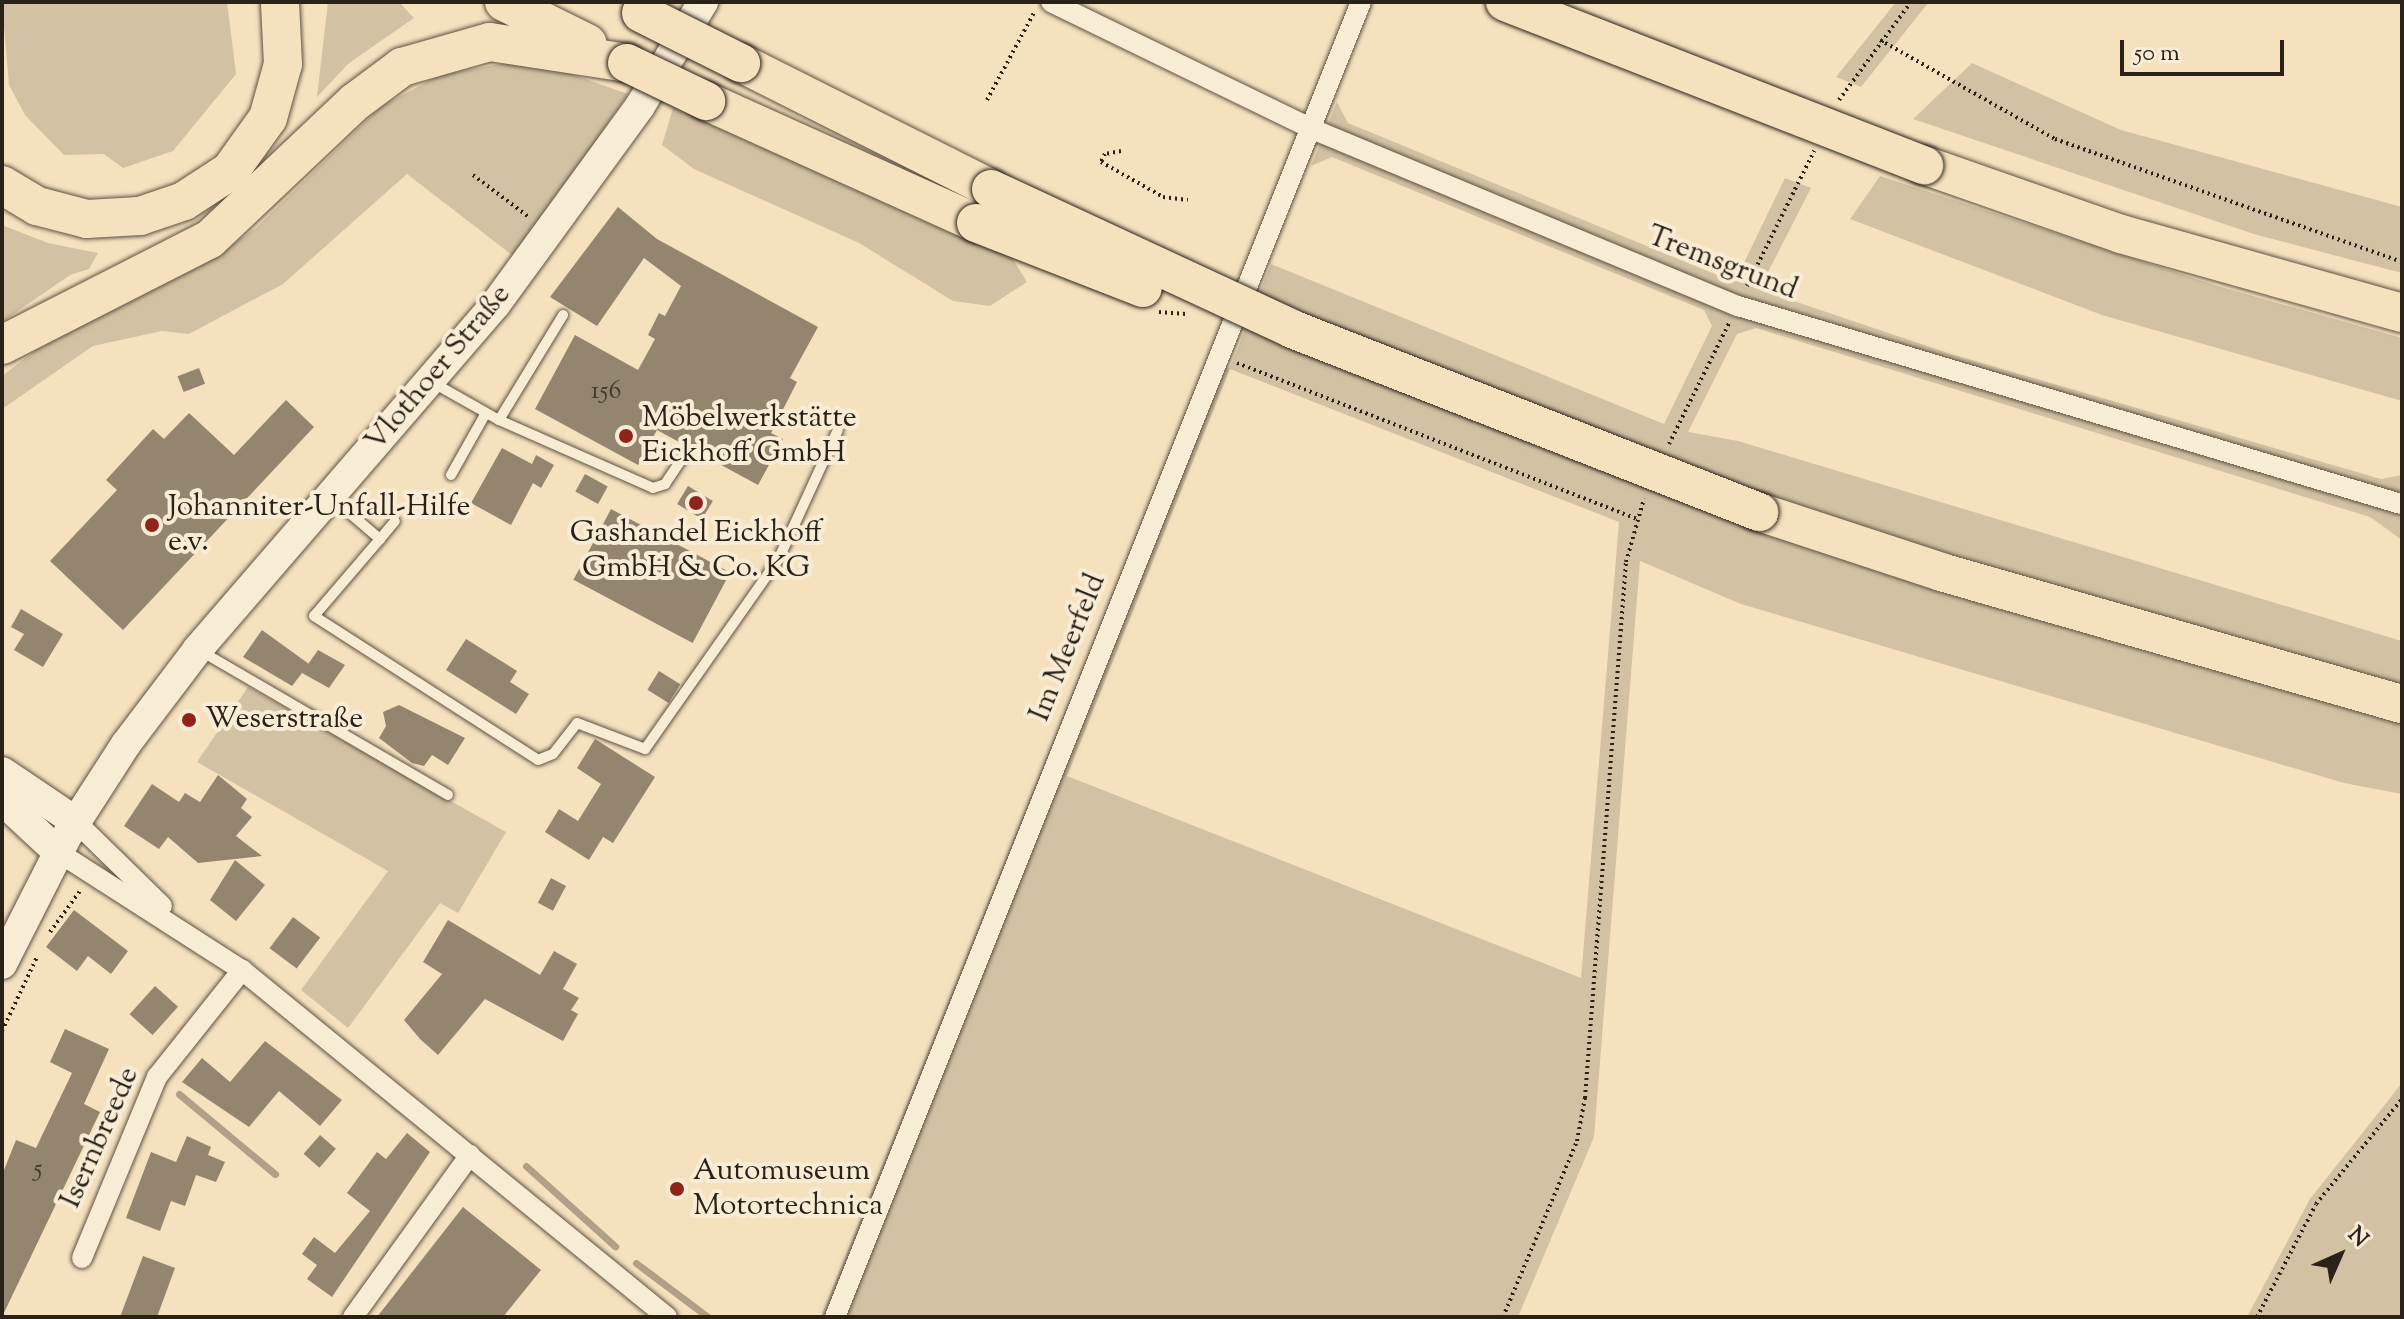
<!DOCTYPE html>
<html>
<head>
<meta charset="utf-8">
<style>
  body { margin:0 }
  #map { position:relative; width:2404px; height:1319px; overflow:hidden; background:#f6e1bf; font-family:"Sorts Mill Goudy",serif }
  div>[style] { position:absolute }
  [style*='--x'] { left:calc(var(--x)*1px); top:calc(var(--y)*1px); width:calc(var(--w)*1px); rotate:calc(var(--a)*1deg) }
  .green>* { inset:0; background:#d3c1a3 }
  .stream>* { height:7px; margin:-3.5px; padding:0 3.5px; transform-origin:3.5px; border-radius:3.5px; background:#b1a087 }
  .building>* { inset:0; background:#94856f; transform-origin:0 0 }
  .path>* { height:4px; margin-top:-2px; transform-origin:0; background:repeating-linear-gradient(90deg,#2a2219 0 2px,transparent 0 6px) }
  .roads { filter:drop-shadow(0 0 2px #5d5242) drop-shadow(0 0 2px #5d5242) }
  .lane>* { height:10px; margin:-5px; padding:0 5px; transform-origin:5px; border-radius:5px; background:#f9ecd5 }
  .street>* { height:20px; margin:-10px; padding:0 10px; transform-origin:10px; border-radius:10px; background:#f9ecd5 }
  .secondary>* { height:30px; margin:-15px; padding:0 15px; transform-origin:15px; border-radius:15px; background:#f9ecd5 }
  .highway>* { height:38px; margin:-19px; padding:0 19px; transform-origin:19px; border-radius:19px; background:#f6e1bf }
  .bridges { filter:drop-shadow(0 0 2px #2a2219) drop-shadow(0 0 2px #2a2219) }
  .highway-bridge>* { height:38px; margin:-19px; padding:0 19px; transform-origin:19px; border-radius:19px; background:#f6e1bf }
  .dots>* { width:22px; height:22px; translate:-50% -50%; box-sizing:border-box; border:4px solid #f9ecd5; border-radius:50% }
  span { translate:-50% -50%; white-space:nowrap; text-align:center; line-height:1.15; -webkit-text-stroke:8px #f9ecd5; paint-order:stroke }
  .number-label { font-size:26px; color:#443b2e }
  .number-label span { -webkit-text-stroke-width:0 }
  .street-label { font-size:30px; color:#2a2219 }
  .poi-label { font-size:30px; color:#2a2219 }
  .left { translate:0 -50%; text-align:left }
  .frame { position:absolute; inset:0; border:4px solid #2a2219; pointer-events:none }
  .north { position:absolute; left:2300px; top:1215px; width:80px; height:80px; -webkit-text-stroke:6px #f9ecd5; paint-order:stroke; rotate:45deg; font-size:22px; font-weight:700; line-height:32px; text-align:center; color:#2a2219 }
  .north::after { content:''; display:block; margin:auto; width:28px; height:36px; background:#2a2219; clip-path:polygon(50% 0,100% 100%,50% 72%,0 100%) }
  .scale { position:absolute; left:2120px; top:40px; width:164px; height:36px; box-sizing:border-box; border:4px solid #2a2219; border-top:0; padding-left:10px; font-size:24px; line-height:28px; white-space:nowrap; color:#2a2219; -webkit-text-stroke:6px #f9ecd5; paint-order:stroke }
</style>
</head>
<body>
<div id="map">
  <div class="green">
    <div style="clip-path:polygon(2px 2px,227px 2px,236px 74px,173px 151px,123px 168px,104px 154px,64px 155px,25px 115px,9px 85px)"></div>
    <div style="clip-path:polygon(328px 2px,399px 2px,414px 18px,349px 63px,317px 97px)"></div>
    <div style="clip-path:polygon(1896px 2px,1929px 2px,1861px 87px,1836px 77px)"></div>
    <div style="clip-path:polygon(528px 59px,628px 94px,516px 258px,407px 174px,283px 284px,189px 334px,162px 331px,93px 346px,2px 409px,2px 376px,49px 340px,204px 264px,256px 228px,380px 107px,440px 75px)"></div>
    <div style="clip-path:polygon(1972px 63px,2121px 130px,2402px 207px,2402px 273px,2257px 235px,1913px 119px)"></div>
    <div style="clip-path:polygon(evenodd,1337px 102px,1348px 123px,1722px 277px,1741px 269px,1785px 178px,1811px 188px,1765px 278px,1773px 294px,1951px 354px,2381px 479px,2402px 475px,2402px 540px,2370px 517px,1756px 328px,1737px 334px,1688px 432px,1738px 441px,2402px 641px,2402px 794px,2344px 783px,1741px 604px,1640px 561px,1594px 1137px,1518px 1317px,821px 1317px,1207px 359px,1230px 368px,1271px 264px,1664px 424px,1712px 326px,1704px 310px,1332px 157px,1311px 166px,1337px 102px,1230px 369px,1619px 522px,1581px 978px,1067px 776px,1230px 369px)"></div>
    <div style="clip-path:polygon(673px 108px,1008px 251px,1027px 282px,990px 306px,953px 301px,859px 243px,694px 169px,662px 145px)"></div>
    <div style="clip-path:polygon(1880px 176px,2221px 287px,2402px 338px,2402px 401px,2102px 315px,1850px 219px)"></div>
    <div style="clip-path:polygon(2px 225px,48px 243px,98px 253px,89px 269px,70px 275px,2px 322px)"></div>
    <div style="clip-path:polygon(248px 687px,506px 832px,458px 913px,440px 903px,348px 1028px,301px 990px,388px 871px,197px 762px)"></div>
    <div style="clip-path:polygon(2402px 1083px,2402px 1317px,2247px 1317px,2310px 1199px)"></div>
  </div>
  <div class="stream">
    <div style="--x:179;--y:1094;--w:125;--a:39.8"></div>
    <div style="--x:526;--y:1166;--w:120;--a:42"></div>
    <div style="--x:636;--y:1263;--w:90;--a:36.9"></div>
  </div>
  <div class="building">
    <div style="clip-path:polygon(618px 207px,657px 239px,818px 327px,790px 378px,797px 382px,771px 433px,783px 439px,758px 485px,657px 430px,638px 465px,535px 409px,575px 335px,638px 370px,655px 339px,648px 335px,659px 313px,665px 316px,681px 286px,644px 258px,597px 326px,550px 297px)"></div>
    <div style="left:199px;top:368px;width:17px;height:23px;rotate:69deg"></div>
    <div style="clip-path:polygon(286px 400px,314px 427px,123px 630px,50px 561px,117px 490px,106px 480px,153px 429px,164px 439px,189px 413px,234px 455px)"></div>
    <div style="clip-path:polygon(502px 448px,532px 464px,536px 455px,554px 465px,541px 488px,533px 483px,511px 525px,471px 503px)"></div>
    <div style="left:585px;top:474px;width:26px;height:20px;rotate:29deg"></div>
    <div style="left:688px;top:486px;width:29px;height:21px;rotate:31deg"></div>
    <div style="left:611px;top:509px;width:135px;height:80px;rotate:28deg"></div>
    <div style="clip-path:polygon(21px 609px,63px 634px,43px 667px,14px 650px,24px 634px,11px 627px)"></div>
    <div style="clip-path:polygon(262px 630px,309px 664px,292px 686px,243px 657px)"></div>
    <div style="clip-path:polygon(466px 639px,517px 671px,510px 682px,529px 694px,516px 714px,446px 670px)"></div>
    <div style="clip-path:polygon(318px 650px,345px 665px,329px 688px,302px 673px)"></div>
    <div style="left:659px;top:671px;width:25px;height:22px;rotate:32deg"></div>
    <div style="clip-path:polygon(399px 705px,465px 738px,448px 765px,432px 755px,424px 766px,412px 763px,379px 738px,386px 726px,383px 712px)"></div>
    <div style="clip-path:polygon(595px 739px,655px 777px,613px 843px,603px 837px,589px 860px,545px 832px,559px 809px,578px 821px,601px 784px,577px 768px)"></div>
    <div style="clip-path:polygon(218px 775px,247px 799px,241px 808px,252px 817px,236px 836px,262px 856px,198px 863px,168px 837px,159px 849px,124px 826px,152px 784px,179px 802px,185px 793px,200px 802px)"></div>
    <div style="clip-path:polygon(235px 860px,265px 885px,236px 921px,210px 900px)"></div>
    <div style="left:551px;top:878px;width:17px;height:28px;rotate:28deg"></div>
    <div style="clip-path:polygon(74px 910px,128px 951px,111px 974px,88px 956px,77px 971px,46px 947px)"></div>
    <div style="left:293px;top:917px;width:34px;height:39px;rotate:37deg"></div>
    <div style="clip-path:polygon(448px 920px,540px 975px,554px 951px,577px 964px,563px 989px,579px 998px,571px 1010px,578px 1014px,563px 1041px,485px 999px,438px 1055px,420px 1039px,404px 1020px,442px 974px,423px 962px)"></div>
    <div style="left:155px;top:986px;width:31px;height:38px;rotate:42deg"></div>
    <div style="clip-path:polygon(65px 1029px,109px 1049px,84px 1104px,100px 1112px,2px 1317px,2px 1175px,16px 1140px,36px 1148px,72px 1073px,50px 1062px)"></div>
    <div style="clip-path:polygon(265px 1041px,342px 1100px,320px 1126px,279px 1091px,249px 1127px,182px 1082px,202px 1058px,230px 1082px)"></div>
    <div style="clip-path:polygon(407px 1133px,430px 1152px,332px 1297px,307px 1279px,317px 1265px,302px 1254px,314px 1237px,335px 1253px,370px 1211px,347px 1193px,377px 1152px,386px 1159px)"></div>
    <div style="left:320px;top:1135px;width:21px;height:25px;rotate:41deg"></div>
    <div style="clip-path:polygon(187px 1136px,211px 1147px,208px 1155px,225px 1162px,216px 1182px,196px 1175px,185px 1206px,171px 1201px,160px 1231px,126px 1218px,151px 1152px,176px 1162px)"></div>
    <div style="clip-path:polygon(463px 1207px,541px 1270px,503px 1317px,377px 1317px)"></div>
    <div style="clip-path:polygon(143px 1256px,175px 1268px,157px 1317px,120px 1317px)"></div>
  </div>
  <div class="path">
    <div style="--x:1880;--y:40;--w:201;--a:29.5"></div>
    <div style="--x:2055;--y:139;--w:368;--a:19.5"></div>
    <div style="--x:987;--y:100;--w:101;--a:-61.7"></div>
    <div style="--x:1839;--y:100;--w:122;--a:-53.7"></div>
    <div style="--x:1121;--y:151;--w:16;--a:169"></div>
    <div style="--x:1105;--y:154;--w:9;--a:117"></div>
    <div style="--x:1101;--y:162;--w:71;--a:29.4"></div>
    <div style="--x:1163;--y:197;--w:25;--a:7"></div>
    <div style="--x:473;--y:175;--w:70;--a:36.9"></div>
    <div style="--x:1747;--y:286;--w:151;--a:-63.6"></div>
    <div style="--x:1159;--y:312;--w:27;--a:4"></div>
    <div style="--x:1237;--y:363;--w:429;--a:21.3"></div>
    <div style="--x:1669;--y:444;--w:135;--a:-63.6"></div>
    <div style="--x:50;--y:932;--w:51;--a:-53.8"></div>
    <div style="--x:2;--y:1031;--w:82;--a:-64.7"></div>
    <div style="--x:1503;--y:1317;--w:191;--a:-67.2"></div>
    <div style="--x:1577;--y:1141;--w:44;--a:-79.5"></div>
    <div style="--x:1585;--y:1098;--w:538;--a:-85.63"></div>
    <div style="--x:1626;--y:562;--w:66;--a:-74.1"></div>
    <div style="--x:2257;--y:1317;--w:127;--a:-62.4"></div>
    <div style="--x:2316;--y:1204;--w:136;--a:-50.7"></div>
  </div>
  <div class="roads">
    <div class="lane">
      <div style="--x:432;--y:382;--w:77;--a:29.6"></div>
      <div style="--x:499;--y:420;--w:168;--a:23.8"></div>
      <div style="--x:653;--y:488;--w:13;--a:-18"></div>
      <div style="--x:665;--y:484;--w:37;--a:-56"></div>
      <div style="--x:499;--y:420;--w:123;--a:-58.6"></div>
      <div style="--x:451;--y:475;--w:71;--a:-60.6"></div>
      <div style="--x:333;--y:499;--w:62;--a:40.4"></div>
      <div style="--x:380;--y:539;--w:101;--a:130.6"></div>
      <div style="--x:314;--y:616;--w:266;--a:32.7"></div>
      <div style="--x:538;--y:760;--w:16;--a:-22"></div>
      <div style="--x:553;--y:754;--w:39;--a:-52"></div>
      <div style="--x:577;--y:723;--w:73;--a:20.9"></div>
      <div style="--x:645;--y:749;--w:233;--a:-54.9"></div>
      <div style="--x:779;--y:558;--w:141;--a:-65.3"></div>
      <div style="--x:380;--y:539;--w:23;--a:-50"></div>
      <div style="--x:199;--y:650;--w:288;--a:30.2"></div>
    </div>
    <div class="street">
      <div style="--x:1051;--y:2;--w:288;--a:25.9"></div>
      <div style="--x:1310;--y:128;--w:464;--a:22.6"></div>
      <div style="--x:1738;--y:306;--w:692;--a:16.63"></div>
      <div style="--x:76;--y:822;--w:120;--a:44.3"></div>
      <div style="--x:58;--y:852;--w:219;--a:32.7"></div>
      <div style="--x:242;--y:970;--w:549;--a:39.23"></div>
      <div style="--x:82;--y:1258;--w:196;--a:-67.5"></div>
      <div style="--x:157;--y:1077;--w:137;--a:-51.5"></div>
      <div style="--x:353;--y:1317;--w:200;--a:-54.2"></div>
      <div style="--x:835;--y:1317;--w:1416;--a:-68.2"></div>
    </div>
    <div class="secondary">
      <div style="--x:2;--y:772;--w:89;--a:34"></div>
      <div style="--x:2;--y:800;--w:76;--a:42.9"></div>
      <div style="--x:2;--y:964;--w:146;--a:-63.1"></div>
      <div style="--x:68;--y:834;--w:107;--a:-57.2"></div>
      <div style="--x:126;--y:744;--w:119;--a:-52.8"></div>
      <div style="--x:198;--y:649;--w:454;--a:-49.2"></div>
      <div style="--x:495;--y:305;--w:246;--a:-53.9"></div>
      <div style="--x:640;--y:106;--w:122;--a:-58.8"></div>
    </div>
    <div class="highway">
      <div style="--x:504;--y:2;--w:93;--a:26.3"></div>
      <div style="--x:741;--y:63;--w:280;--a:26.7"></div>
      <div style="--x:706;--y:101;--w:296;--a:24.3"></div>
      <div style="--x:1924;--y:165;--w:209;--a:19.3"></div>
      <div style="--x:2121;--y:234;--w:292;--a:15.7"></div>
      <div style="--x:2;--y:185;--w:41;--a:31"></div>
      <div style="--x:37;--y:206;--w:52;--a:14.6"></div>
      <div style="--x:87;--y:219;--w:53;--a:-3.2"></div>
      <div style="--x:140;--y:216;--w:46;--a:-18.8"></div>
      <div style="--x:184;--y:201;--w:55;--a:-33.1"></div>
      <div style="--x:230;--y:171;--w:65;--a:-54.4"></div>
      <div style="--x:268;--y:118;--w:56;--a:-74.5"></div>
      <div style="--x:283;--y:64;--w:62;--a:-92.8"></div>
      <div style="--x:2;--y:345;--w:233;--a:-27"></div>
      <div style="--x:210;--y:239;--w:199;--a:-43.4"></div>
      <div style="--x:355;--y:102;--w:59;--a:-36.7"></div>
      <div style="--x:402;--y:67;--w:91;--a:-15.9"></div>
      <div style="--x:490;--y:42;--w:139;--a:8.7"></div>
      <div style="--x:1759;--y:512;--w:192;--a:18.2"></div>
      <div style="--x:1941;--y:572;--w:480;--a:16"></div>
    </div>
  </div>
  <div class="bridges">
    <div class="highway-bridge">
      <div style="--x:1505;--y:2;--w:450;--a:21.3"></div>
      <div style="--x:641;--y:13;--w:112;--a:26.6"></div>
      <div style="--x:627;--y:63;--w:88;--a:25.7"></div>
      <div style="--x:991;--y:189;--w:332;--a:24.9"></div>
      <div style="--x:1292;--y:329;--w:502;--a:21.4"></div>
      <div style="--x:976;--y:223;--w:179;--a:21.3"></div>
    </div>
  </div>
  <div class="dots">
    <div style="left:626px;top:436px;background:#8f2418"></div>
    <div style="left:696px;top:503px;background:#8f2418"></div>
    <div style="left:152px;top:525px;background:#8f2418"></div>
    <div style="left:189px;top:720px;background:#8f2418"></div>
    <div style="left:677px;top:1189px;background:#8f2418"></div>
  </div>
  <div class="number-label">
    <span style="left:606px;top:392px">156</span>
    <span style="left:38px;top:1170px">5</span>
  </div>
  <div class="street-label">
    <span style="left:1722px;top:264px;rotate:21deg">Tremsgrund</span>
    <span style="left:439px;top:369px;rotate:-50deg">Vlothoer Straße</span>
    <span style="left:1069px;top:648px;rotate:-68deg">Im Meerfeld</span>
    <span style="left:101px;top:1138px;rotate:-66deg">Isernbreede</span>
  </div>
  <div class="poi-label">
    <span class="left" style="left:642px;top:436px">Möbelwerkstätte<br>Eickhoff GmbH</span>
    <span class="left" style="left:168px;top:525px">Johanniter-Unfall-Hilfe<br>e.v.</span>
    <span style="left:696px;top:551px">Gashandel Eickhoff<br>GmbH &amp; Co. KG</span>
    <span class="left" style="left:205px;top:720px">Weserstraße</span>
    <span class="left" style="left:693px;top:1189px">Automuseum<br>Motortechnica</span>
  </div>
  <div class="frame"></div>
  <div class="north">N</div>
  <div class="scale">50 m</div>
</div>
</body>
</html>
